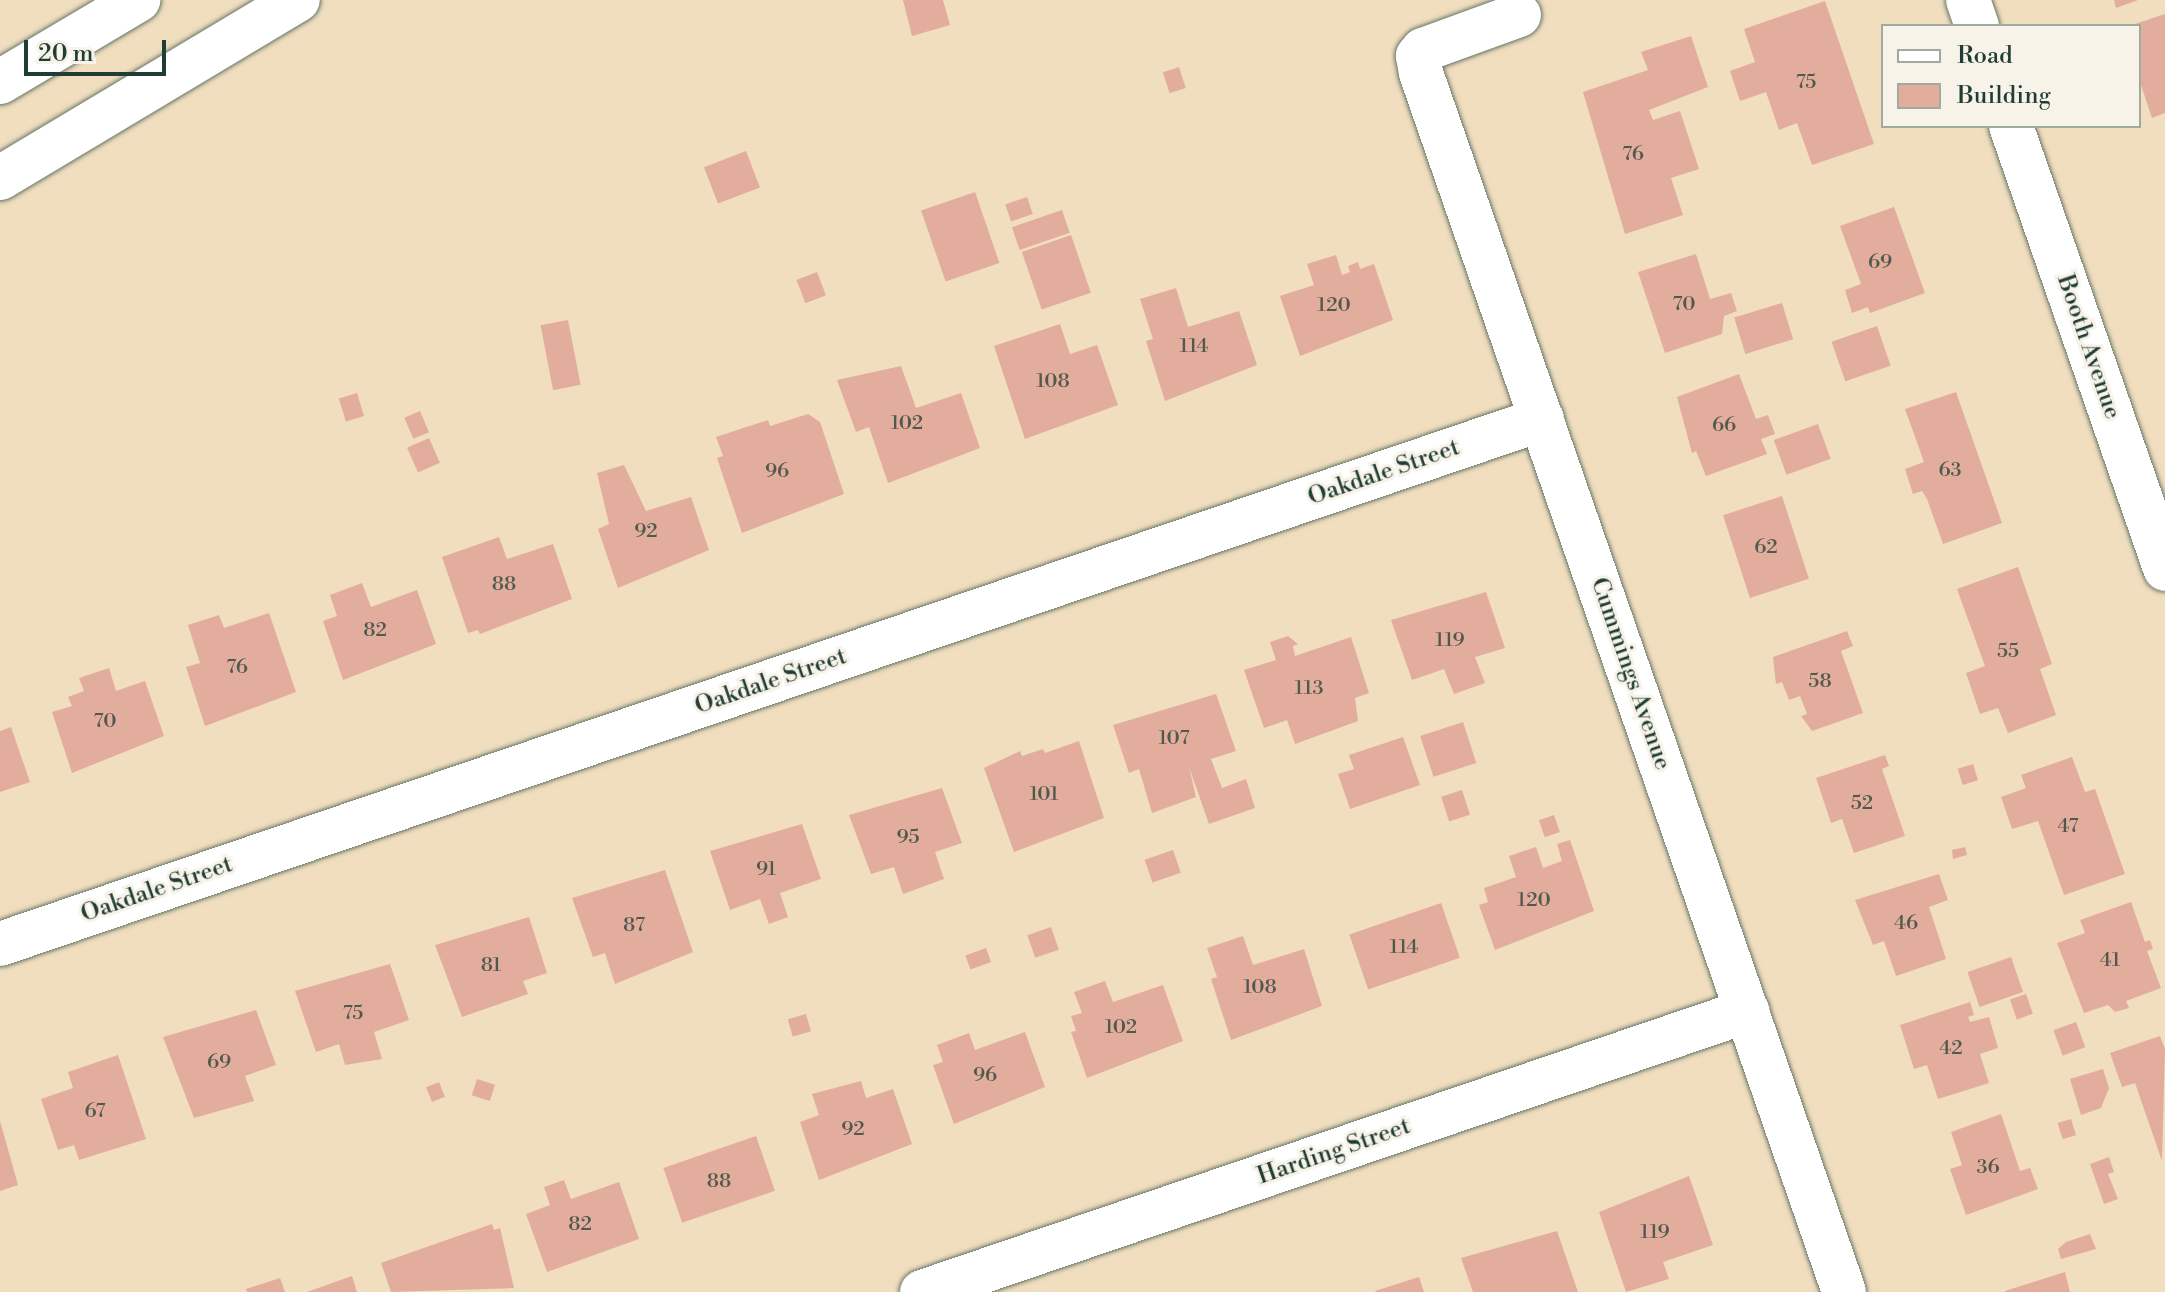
<!DOCTYPE html>
<html>
<head>
<meta charset="utf-8">
<style>
  body { margin:0 }
  #map { position:relative; width:2165px; height:1292px; overflow:hidden; background:#f0debf; font-family:"Libre Bodoni",serif }
  div>[style] { position:absolute }
  [style*='--x'] { left:calc(var(--x)*1px); top:calc(var(--y)*1px); width:calc(var(--w)*1px); rotate:calc(var(--a)*1deg) }
  .building>* { inset:0; background:#e3ad9e; transform-origin:0 0 }
  .roads { filter:drop-shadow(0 0 2px #687565) drop-shadow(0 0 2px #687565) }
  .minor>* { height:44px; margin:-22px; padding:0 22px; transform-origin:22px; border-radius:22px; background:#fff }
  .highway>* { height:44px; margin:-22px; padding:0 22px; transform-origin:22px; border-radius:22px; background:#fff }
  span { translate:-50% -50%; white-space:nowrap; text-align:center; line-height:1.15; -webkit-text-stroke:6px #f7f3e8; paint-order:stroke }
  .number-label { font-size:20px; color:#50594e }
  .number-label span { -webkit-text-stroke-width:0 }
  .street-label { font-size:24px; color:#1f3d34 }
  .legend { position:absolute; left:1881px; top:24px; width:260px; height:104px; box-sizing:border-box; background:#f7f3e8; border:2px solid #a1aaa0; margin:0; padding:10px 14px; list-style:none; font-size:24px; color:#1f3d34 }
  .legend li { display:flex; align-items:center; gap:16px; height:40px }
  .legend b { width:40px; border:2px solid #a1aaa0 }
  .scale { position:absolute; left:24px; top:40px; width:142px; height:36px; box-sizing:border-box; border:4px solid #1f3d34; border-top:0; padding-left:10px; font-size:24px; line-height:28px; white-space:nowrap; color:#1f3d34; -webkit-text-stroke:6px #f7f3e8; paint-order:stroke }
</style>
</head>
<body>
<div id="map">
  <div class="building">
    <div style="clip-path:polygon(903px 0,943px 0,950px 25px,912px 36px)"></div>
    <div style="clip-path:polygon(2114px 0,2138px 0,2116px 8px)"></div>
    <div style="clip-path:polygon(1825px 1px,1874px 144px,1812px 165px,1797px 123px,1779px 130px,1766px 92px,1740px 101px,1730px 71px,1755px 62px,1744px 29px)"></div>
    <div style="clip-path:polygon(2165px 14px,2165px 113px,2152px 118px,2139px 79px,2139px 26px,2132px 25px)"></div>
    <div style="clip-path:polygon(1691px 36px,1708px 87px,1649px 110px,1653px 120px,1680px 111px,1699px 169px,1671px 178px,1683px 215px,1625px 234px,1583px 92px,1648px 70px,1641px 52px)"></div>
    <div style="left:1179px;top:67px;width:22px;height:17px;rotate:72deg"></div>
    <div style="left:746px;top:151px;width:39px;height:45px;rotate:69deg"></div>
    <div style="left:975px;top:192px;width:75px;height:57px;rotate:71deg"></div>
    <div style="left:1027px;top:197px;width:18px;height:23px;rotate:71deg"></div>
    <div style="clip-path:polygon(1894px 207px,1925px 293px,1870px 313px,1868px 307px,1852px 313px,1845px 290px,1861px 284px,1840px 226px)"></div>
    <div style="left:1062px;top:210px;width:24px;height:53px;rotate:71deg"></div>
    <div style="left:1071px;top:235px;width:61px;height:52px;rotate:71deg"></div>
    <div style="clip-path:polygon(1696px 254px,1710px 299px,1731px 293px,1737px 311px,1724px 316px,1722px 334px,1665px 353px,1638px 272px)"></div>
    <div style="clip-path:polygon(1336px 255px,1342px 275px,1350px 272px,1348px 266px,1358px 262px,1360px 269px,1374px 264px,1393px 320px,1300px 356px,1280px 296px,1314px 285px,1307px 264px)"></div>
    <div style="left:817px;top:272px;width:25px;height:22px;rotate:69deg"></div>
    <div style="clip-path:polygon(1176px 288px,1188px 327px,1239px 311px,1257px 365px,1165px 401px,1146px 341px,1153px 339px,1140px 299px)"></div>
    <div style="left:1782px;top:303px;width:38px;height:50px;rotate:73deg"></div>
    <div style="left:568px;top:320px;width:66px;height:28px;rotate:79deg"></div>
    <div style="clip-path:polygon(1060px 324px,1070px 354px,1097px 345px,1118px 405px,1025px 439px,994px 346px)"></div>
    <div style="left:1877px;top:326px;width:42px;height:48px;rotate:71deg"></div>
    <div style="clip-path:polygon(901px 366px,916px 408px,961px 393px,980px 448px,888px 483px,869px 427px,856px 432px,837px 380px)"></div>
    <div style="clip-path:polygon(1739px 374px,1756px 419px,1768px 415px,1775px 434px,1761px 439px,1767px 454px,1706px 476px,1696px 451px,1692px 453px,1677px 397px)"></div>
    <div style="clip-path:polygon(1956px 392px,2002px 523px,1943px 544px,1927px 499px,1922px 491px,1913px 494px,1905px 469px,1924px 462px,1905px 409px)"></div>
    <div style="left:357px;top:393px;width:24px;height:19px;rotate:73deg"></div>
    <div style="left:420px;top:411px;width:23px;height:17px;rotate:67deg"></div>
    <div style="clip-path:polygon(808px 414px,820px 422px,844px 494px,742px 533px,717px 458px,723px 456px,716px 437px,768px 420px,770px 426px)"></div>
    <div style="left:1818px;top:424px;width:37px;height:47px;rotate:70deg"></div>
    <div style="left:429px;top:438px;width:27px;height:24px;rotate:66deg"></div>
    <div style="clip-path:polygon(624px 465px,646px 511px,691px 497px,709px 550px,618px 588px,598px 529px,609px 524px,597px 473px)"></div>
    <div style="left:1782px;top:496px;width:87px;height:62px;rotate:72deg"></div>
    <div style="clip-path:polygon(499px 537px,507px 559px,553px 544px,572px 599px,480px 634px,478px 630px,468px 633px,442px 557px)"></div>
    <div style="clip-path:polygon(2018px 567px,2052px 664px,2040px 669px,2056px 715px,2008px 733px,1998px 708px,1980px 714px,1966px 673px,1985px 666px,1957px 589px)"></div>
    <div style="clip-path:polygon(362px 583px,371px 607px,417px 590px,436px 644px,343px 680px,323px 621px,337px 616px,330px 595px)"></div>
    <div style="clip-path:polygon(1486px 592px,1505px 648px,1475px 657px,1485px 683px,1454px 694px,1444px 669px,1412px 680px,1391px 620px)"></div>
    <div style="clip-path:polygon(269px 613px,296px 692px,205px 726px,186px 667px,200px 663px,188px 625px,219px 615px,224px 628px)"></div>
    <div style="clip-path:polygon(1847px 631px,1853px 646px,1841px 651px,1863px 713px,1812px 731px,1801px 716px,1807px 714px,1800px 696px,1789px 700px,1782px 682px,1776px 684px,1773px 657px)"></div>
    <div style="clip-path:polygon(1288px 636px,1298px 644px,1293px 646px,1295px 656px,1351px 637px,1369px 693px,1355px 698px,1358px 721px,1295px 744px,1287px 720px,1264px 728px,1244px 670px,1276px 660px,1270px 642px)"></div>
    <div style="clip-path:polygon(109px 668px,116px 691px,145px 681px,164px 736px,72px 773px,52px 712px,72px 706px,68px 697px,84px 691px,79px 678px)"></div>
    <div style="clip-path:polygon(1216px 694px,1236px 751px,1211px 759px,1222px 788px,1246px 779px,1255px 808px,1209px 824px,1189px 767px,1196px 797px,1152px 813px,1139px 769px,1129px 773px,1113px 725px)"></div>
    <div style="left:1463px;top:722px;width:43px;height:45px;rotate:72deg"></div>
    <div style="clip-path:polygon(11px 727px,30px 782px,0 792px,0 731px)"></div>
    <div style="clip-path:polygon(1403px 737px,1420px 785px,1350px 809px,1338px 774px,1354px 769px,1349px 755px)"></div>
    <div style="clip-path:polygon(1079px 741px,1104px 818px,1014px 852px,984px 768px,1020px 751px,1022px 756px,1043px 749px,1045px 753px)"></div>
    <div style="clip-path:polygon(1885px 755px,1889px 766px,1882px 769px,1905px 836px,1854px 853px,1842px 819px,1831px 823px,1816px 778px)"></div>
    <div style="clip-path:polygon(2072px 757px,2085px 792px,2095px 789px,2125px 874px,2064px 895px,2038px 821px,2012px 829px,2001px 797px,2026px 788px,2021px 775px)"></div>
    <div style="left:1973px;top:764px;width:17px;height:16px;rotate:73deg"></div>
    <div style="clip-path:polygon(942px 788px,962px 843px,935px 852px,944px 879px,903px 894px,894px 867px,871px 874px,849px 815px)"></div>
    <div style="left:1462px;top:790px;width:26px;height:22px;rotate:72deg"></div>
    <div style="left:1554px;top:815px;width:18px;height:16px;rotate:71deg"></div>
    <div style="clip-path:polygon(802px 824px,821px 879px,780px 893px,788px 917px,769px 924px,760px 899px,730px 910px,710px 851px)"></div>
    <div style="clip-path:polygon(1570px 840px,1594px 911px,1495px 950px,1479px 905px,1488px 902px,1484px 888px,1516px 877px,1509px 856px,1536px 847px,1543px 868px,1562px 861px,1557px 844px)"></div>
    <div style="clip-path:polygon(1965px 847px,1967px 855px,1953px 859px,1952px 850px)"></div>
    <div style="left:1173px;top:850px;width:24px;height:30px;rotate:71deg"></div>
    <div style="clip-path:polygon(665px 870px,693px 952px,615px 984px,605px 953px,593px 957px,572px 898px)"></div>
    <div style="clip-path:polygon(1939px 874px,1948px 900px,1929px 907px,1946px 959px,1896px 976px,1884px 941px,1873px 945px,1855px 900px)"></div>
    <div style="clip-path:polygon(2131px 902px,2145px 942px,2150px 940px,2153px 949px,2147px 951px,2161px 988px,2126px 1001px,2129px 1008px,2115px 1012px,2108px 1005px,2084px 1013px,2057px 943px,2085px 933px,2080px 920px)"></div>
    <div style="left:1441px;top:903px;width:58px;height:97px;rotate:71deg"></div>
    <div style="clip-path:polygon(529px 917px,547px 973px,523px 981px,528px 994px,462px 1017px,435px 945px)"></div>
    <div style="left:1051px;top:927px;width:24px;height:25px;rotate:71deg"></div>
    <div style="clip-path:polygon(1243px 936px,1253px 965px,1304px 949px,1322px 1006px,1231px 1040px,1211px 979px,1217px 977px,1207px 948px)"></div>
    <div style="left:986px;top:948px;width:15px;height:22px;rotate:70deg"></div>
    <div style="left:2011px;top:957px;width:37px;height:46px;rotate:71deg"></div>
    <div style="clip-path:polygon(390px 964px,409px 1020px,374px 1032px,382px 1059px,345px 1065px,339px 1044px,316px 1052px,295px 991px)"></div>
    <div style="clip-path:polygon(1105px 981px,1113px 1002px,1163px 985px,1183px 1041px,1087px 1078px,1071px 1032px,1076px 1031px,1071px 1016px,1082px 1013px,1074px 992px)"></div>
    <div style="left:2026px;top:994px;width:21px;height:17px;rotate:71deg"></div>
    <div style="clip-path:polygon(1970px 1002px,1974px 1015px,1968px 1017px,1970px 1022px,1989px 1017px,1998px 1048px,1980px 1054px,1989px 1083px,1938px 1099px,1927px 1065px,1914px 1069px,1900px 1025px)"></div>
    <div style="clip-path:polygon(256px 1010px,276px 1065px,245px 1076px,254px 1101px,194px 1118px,163px 1037px)"></div>
    <div style="left:806px;top:1014px;width:18px;height:19px;rotate:74deg"></div>
    <div style="left:2076px;top:1022px;width:27px;height:24px;rotate:70deg"></div>
    <div style="clip-path:polygon(1025px 1032px,1045px 1087px,954px 1124px,933px 1065px,943px 1062px,937px 1045px,969px 1033px,975px 1050px)"></div>
    <div style="clip-path:polygon(2160px 1036px,2165px 1049px,2162px 1161px,2135px 1083px,2122px 1087px,2110px 1053px)"></div>
    <div style="clip-path:polygon(118px 1055px,146px 1139px,79px 1160px,74px 1145px,58px 1150px,41px 1099px,73px 1088px,68px 1072px)"></div>
    <div style="clip-path:polygon(2103px 1069px,2109px 1088px,2101px 1108px,2081px 1115px,2070px 1079px)"></div>
    <div style="left:477px;top:1079px;width:19px;height:17px;rotate:18deg"></div>
    <div style="clip-path:polygon(861px 1081px,866px 1098px,893px 1089px,912px 1144px,819px 1180px,800px 1122px,819px 1115px,812px 1094px)"></div>
    <div style="left:439px;top:1082px;width:16px;height:14px;rotate:68deg"></div>
    <div style="clip-path:polygon(2001px 1114px,2020px 1171px,2030px 1168px,2038px 1189px,1966px 1215px,1950px 1169px,1962px 1165px,1951px 1132px)"></div>
    <div style="left:2071px;top:1119px;width:17px;height:14px;rotate:73deg"></div>
    <div style="clip-path:polygon(0 1121px,18px 1185px,0 1191px)"></div>
    <div style="left:756px;top:1136px;width:58px;height:98px;rotate:71deg"></div>
    <div style="clip-path:polygon(2109px 1157px,2114px 1172px,2108px 1174px,2118px 1199px,2104px 1204px,2090px 1164px)"></div>
    <div style="clip-path:polygon(1689px 1176px,1713px 1245px,1663px 1262px,1669px 1279px,1626px 1292px,1599px 1212px)"></div>
    <div style="clip-path:polygon(564px 1180px,571px 1199px,619px 1182px,639px 1239px,547px 1272px,526px 1214px,550px 1205px,544px 1187px)"></div>
    <div style="clip-path:polygon(492px 1224px,494px 1230px,500px 1228px,514px 1288px,391px 1292px,381px 1263px)"></div>
    <div style="clip-path:polygon(1557px 1231px,1578px 1292px,1473px 1292px,1461px 1258px)"></div>
    <div style="clip-path:polygon(2090px 1234px,2096px 1249px,2061px 1259px,2058px 1249px,2066px 1242px)"></div>
    <div style="clip-path:polygon(2065px 1272px,2070px 1292px,2005px 1292px,2005px 1291px)"></div>
    <div style="clip-path:polygon(352px 1276px,357px 1292px,307px 1292px)"></div>
    <div style="clip-path:polygon(1419px 1277px,1424px 1292px,1376px 1292px,1375px 1291px)"></div>
    <div style="clip-path:polygon(280px 1278px,285px 1292px,247px 1292px,246px 1289px)"></div>
  </div>
  <div class="roads">
    <div class="minor">
      <div style="--x:1968;--y:0;--w:28;--a:71"></div>
      <div style="--x:1519;--y:15;--w:102;--a:160"></div>
      <div style="--x:1423;--y:50;--w:8;--a:130"></div>
      <div style="--x:1418;--y:56;--w:17;--a:80"></div>
      <div style="--x:1421;--y:73;--w:1290;--a:70.86"></div>
      <div style="--x:2011;--y:126;--w:469;--a:70.8"></div>
      <div style="--x:0;--y:944;--w:1629;--a:-18.8"></div>
      <div style="--x:922;--y:1292;--w:872;--a:-18.81"></div>
    </div>
    <div class="highway">
      <div style="--x:0;--y:82;--w:161;--a:-30.7"></div>
      <div style="--x:0;--y:178;--w:347;--a:-30.9"></div>
    </div>
  </div>
  <div class="number-label">
    <span style="left:1806px;top:82px">75</span>
    <span style="left:1633px;top:154px">76</span>
    <span style="left:1880px;top:262px">69</span>
    <span style="left:1684px;top:304px">70</span>
    <span style="left:1334px;top:305px">120</span>
    <span style="left:1194px;top:346px">114</span>
    <span style="left:1053px;top:381px">108</span>
    <span style="left:907px;top:423px">102</span>
    <span style="left:1724px;top:425px">66</span>
    <span style="left:1950px;top:470px">63</span>
    <span style="left:777px;top:471px">96</span>
    <span style="left:646px;top:531px">92</span>
    <span style="left:1766px;top:547px">62</span>
    <span style="left:504px;top:584px">88</span>
    <span style="left:375px;top:630px">82</span>
    <span style="left:1450px;top:640px">119</span>
    <span style="left:2008px;top:651px">55</span>
    <span style="left:237px;top:667px">76</span>
    <span style="left:1820px;top:681px">58</span>
    <span style="left:1309px;top:688px">113</span>
    <span style="left:105px;top:721px">70</span>
    <span style="left:1174px;top:738px">107</span>
    <span style="left:1044px;top:794px">101</span>
    <span style="left:1862px;top:803px">52</span>
    <span style="left:2068px;top:826px">47</span>
    <span style="left:908px;top:837px">95</span>
    <span style="left:766px;top:869px">91</span>
    <span style="left:1534px;top:900px">120</span>
    <span style="left:1906px;top:923px">46</span>
    <span style="left:634px;top:925px">87</span>
    <span style="left:1404px;top:947px">114</span>
    <span style="left:2110px;top:960px">41</span>
    <span style="left:491px;top:965px">81</span>
    <span style="left:1260px;top:987px">108</span>
    <span style="left:353px;top:1013px">75</span>
    <span style="left:1121px;top:1027px">102</span>
    <span style="left:1951px;top:1048px">42</span>
    <span style="left:219px;top:1062px">69</span>
    <span style="left:985px;top:1075px">96</span>
    <span style="left:95px;top:1111px">67</span>
    <span style="left:853px;top:1129px">92</span>
    <span style="left:1988px;top:1167px">36</span>
    <span style="left:719px;top:1181px">88</span>
    <span style="left:580px;top:1224px">82</span>
    <span style="left:1655px;top:1232px">119</span>
  </div>
  <div class="street-label">
    <span style="left:2088px;top:347px;rotate:71deg">Booth Avenue</span>
    <span style="left:1384px;top:473px;rotate:-19deg">Oakdale Street</span>
    <span style="left:1630px;top:674px;rotate:71deg">Cummings Avenue</span>
    <span style="left:771px;top:682px;rotate:-19deg">Oakdale Street</span>
    <span style="left:157px;top:890px;rotate:-19deg">Oakdale Street</span>
    <span style="left:1334px;top:1152px;rotate:-19deg">Harding Street</span>
  </div>
  <ul class="legend">
  <li><b style="height:10px;background:#fff"></b>Road</li>
  <li><b style="height:22px;background:#e3ad9e"></b>Building</li>
  </ul>
  <div class="scale">20 m</div>
</div>
</body>
</html>
